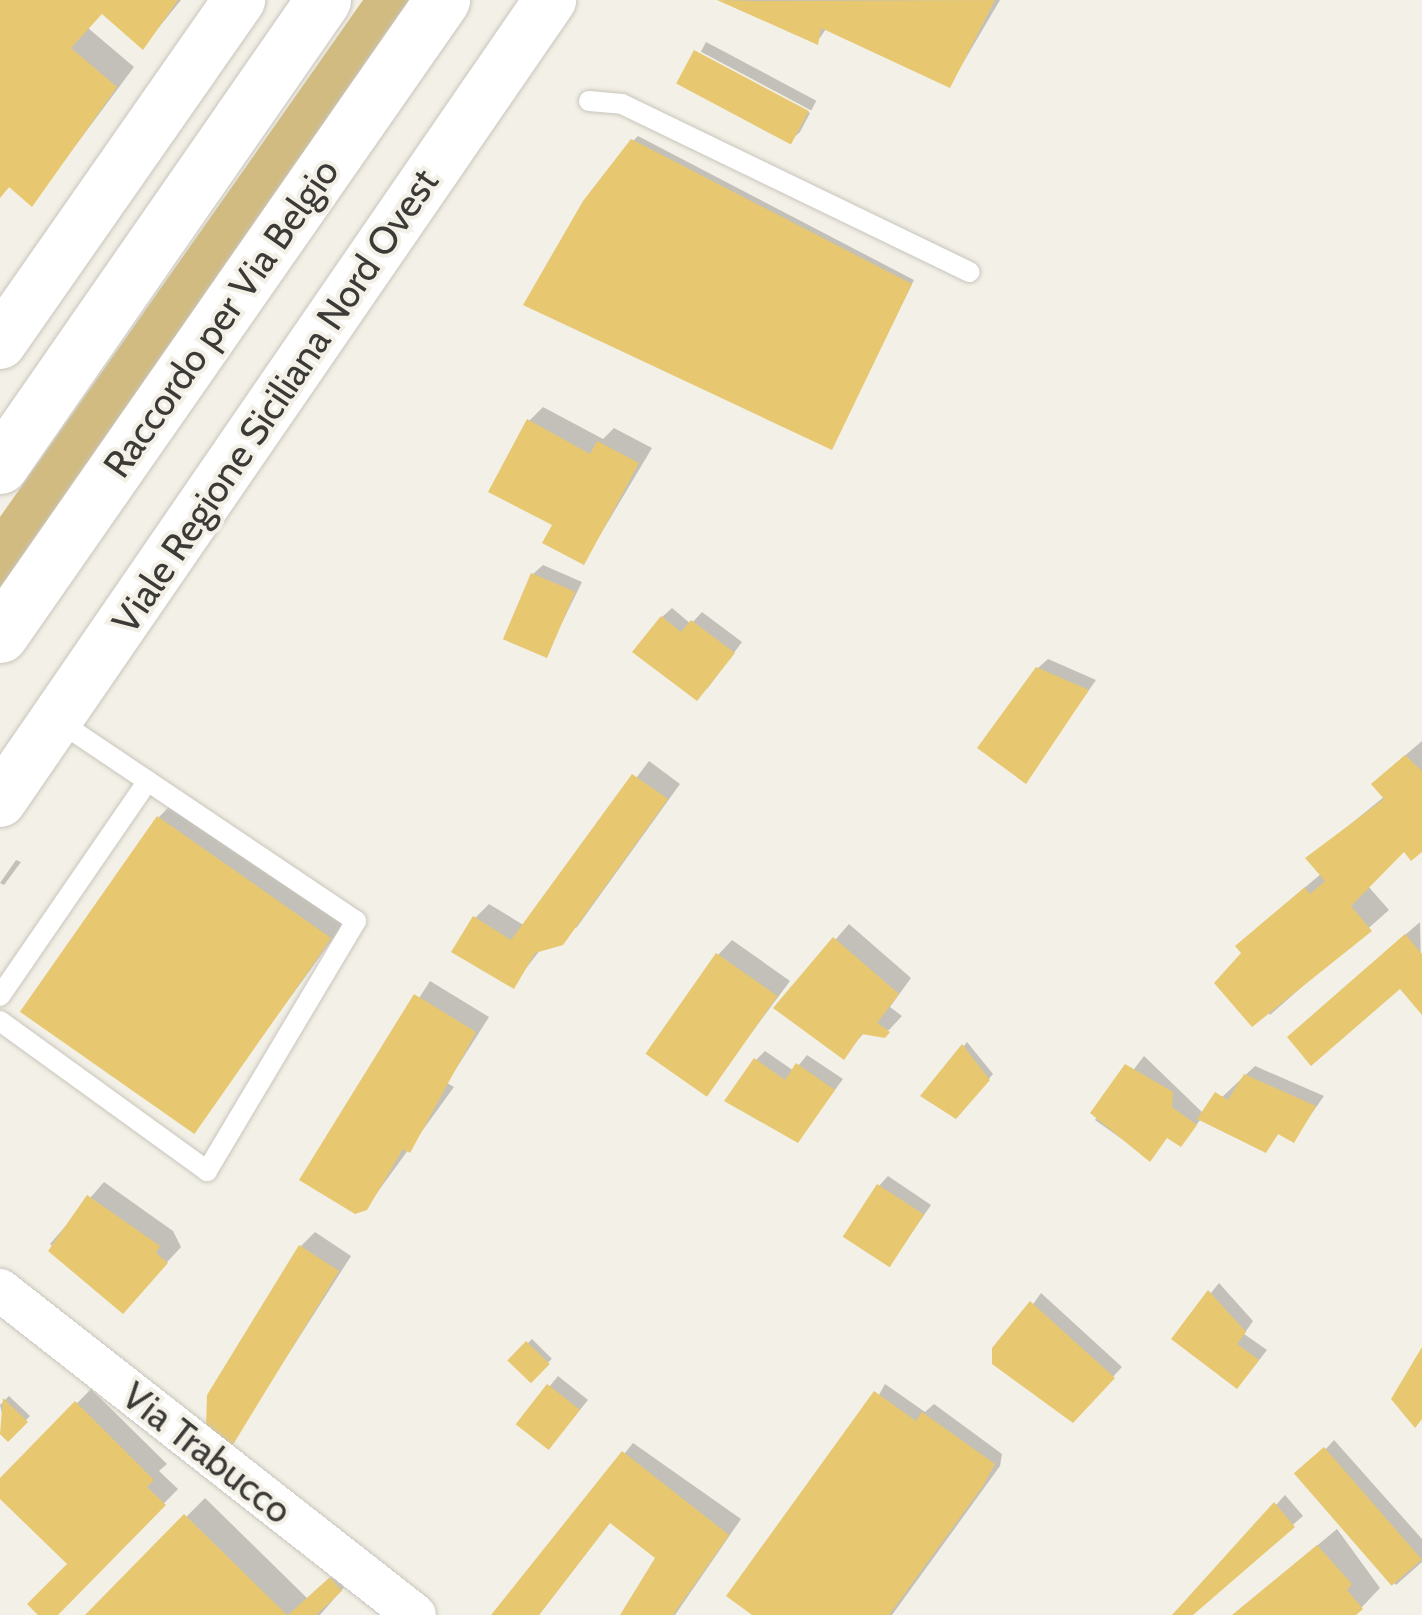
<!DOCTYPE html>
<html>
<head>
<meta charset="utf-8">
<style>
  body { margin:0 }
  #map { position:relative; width:1422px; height:1615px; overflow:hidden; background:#f3f0e7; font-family:Cabin,sans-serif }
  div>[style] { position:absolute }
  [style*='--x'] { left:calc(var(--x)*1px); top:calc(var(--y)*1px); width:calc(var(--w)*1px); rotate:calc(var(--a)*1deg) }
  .green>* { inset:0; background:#d1bb81 }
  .shadow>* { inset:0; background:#0003; transform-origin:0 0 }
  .building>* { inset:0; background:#e7c871; transform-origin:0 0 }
  .roads { filter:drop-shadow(0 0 2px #c8c5bc) drop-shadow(0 0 2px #c8c5bc) }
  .service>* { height:20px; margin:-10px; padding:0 10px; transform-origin:10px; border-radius:10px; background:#fff }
  .minor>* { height:42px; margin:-21px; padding:0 21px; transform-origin:21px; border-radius:21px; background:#fff }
  .tertiary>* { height:52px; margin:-26px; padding:0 26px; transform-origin:26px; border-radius:26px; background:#fff }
  .motorway>* { height:55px; margin:-27.5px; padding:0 27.5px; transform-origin:27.5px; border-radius:27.5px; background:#fff }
  span { translate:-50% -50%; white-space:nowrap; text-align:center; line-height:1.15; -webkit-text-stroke:8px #f3f0e7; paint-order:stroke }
  .street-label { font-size:38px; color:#3b3a37 }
</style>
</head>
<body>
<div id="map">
  <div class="green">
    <div style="clip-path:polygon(363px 0,412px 0,0 594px,0 517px)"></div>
  </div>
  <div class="shadow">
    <div style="clip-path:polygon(0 0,181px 0,143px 47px,103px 11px,88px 28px,134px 67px,32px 204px,11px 185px,0 197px)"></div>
    <div style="clip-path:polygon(724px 0,1000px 0,950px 85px,828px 26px,817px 42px)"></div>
    <div style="left:706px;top:42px;width:125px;height:11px;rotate:28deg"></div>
    <div style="clip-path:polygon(696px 54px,810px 113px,800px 132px,790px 141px)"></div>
    <div style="clip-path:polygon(638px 136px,914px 280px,832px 447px,633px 141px)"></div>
    <div style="clip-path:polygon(543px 407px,603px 439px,614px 428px,652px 448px,584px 562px,555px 524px,529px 421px)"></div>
    <div style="clip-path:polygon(543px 565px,582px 582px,546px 655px,533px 574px)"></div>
    <div style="clip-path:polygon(672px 608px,691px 624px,702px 612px,742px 642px,707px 689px,662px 617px)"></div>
    <div style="clip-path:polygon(1048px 659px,1096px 680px,1025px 781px,1038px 668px)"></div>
    <div style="clip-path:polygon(1422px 741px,1422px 849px,1404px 849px,1368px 886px,1389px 910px,1270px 1015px,1244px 952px,1257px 928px,1322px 873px,1309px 858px,1385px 796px,1394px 765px)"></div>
    <div style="clip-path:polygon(649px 761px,680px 784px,577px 927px,541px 949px,513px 985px,475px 918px,489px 904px,525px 926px)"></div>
    <div style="clip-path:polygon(177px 799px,348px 918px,194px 1130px,159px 817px)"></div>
    <div style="clip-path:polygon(16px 860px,21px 862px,4px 885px,0 883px)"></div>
    <div style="clip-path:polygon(1420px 922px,1422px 1011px,1400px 985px,1304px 1023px)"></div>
    <div style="clip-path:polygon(849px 924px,911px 978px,890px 1007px,902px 1016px,889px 1030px,866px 1031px,843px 1056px,776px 1008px)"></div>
    <div style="clip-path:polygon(732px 940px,790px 981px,706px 1094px,718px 955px)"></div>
    <div style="clip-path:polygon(430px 981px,489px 1017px,447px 1083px,454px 1087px,366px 1208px,303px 1179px)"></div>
    <div style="clip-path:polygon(967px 1042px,993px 1074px,956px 1116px,924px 1095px)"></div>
    <div style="clip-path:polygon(765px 1051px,794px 1071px,807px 1055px,843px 1079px,798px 1140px,756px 1060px)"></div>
    <div style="clip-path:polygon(1144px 1056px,1204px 1114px,1255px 1066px,1324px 1096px,1293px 1140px,1280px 1132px,1265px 1150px,1201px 1119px,1181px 1144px,1168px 1136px,1150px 1159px,1095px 1120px)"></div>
    <div style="clip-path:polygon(888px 1176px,931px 1205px,890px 1264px,879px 1186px)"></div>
    <div style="clip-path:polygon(104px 1182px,173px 1231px,181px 1247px,123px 1310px,50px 1244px)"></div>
    <div style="clip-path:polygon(315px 1232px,351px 1256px,231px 1444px,301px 1246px)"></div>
    <div style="clip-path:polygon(1219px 1283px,1253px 1321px,1244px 1334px,1267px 1350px,1246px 1377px,1174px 1339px)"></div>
    <div style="clip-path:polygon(1041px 1293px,1122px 1367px,1073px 1420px,996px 1356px)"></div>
    <div style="left:532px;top:1339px;width:28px;height:30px;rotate:45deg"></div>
    <div style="clip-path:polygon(558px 1376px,588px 1400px,557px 1438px,519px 1424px)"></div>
    <div style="clip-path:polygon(885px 1384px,925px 1412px,934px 1404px,1002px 1454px,1000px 1466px,892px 1615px,756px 1615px)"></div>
    <div style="clip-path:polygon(91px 1389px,167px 1464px,159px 1471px,178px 1489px,55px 1615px,41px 1615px,70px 1564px,0 1495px,0 1482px)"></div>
    <div style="clip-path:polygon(9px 1396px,30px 1416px,8px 1439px,0 1405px)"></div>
    <div style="clip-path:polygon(1334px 1440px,1422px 1539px,1422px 1562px,1396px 1585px,1301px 1477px)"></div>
    <div style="clip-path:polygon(633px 1443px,741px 1519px,675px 1615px,625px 1615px,694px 1514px,611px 1521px,539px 1615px,494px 1615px)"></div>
    <div style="clip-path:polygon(1285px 1495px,1303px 1516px,1189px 1615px,1176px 1615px)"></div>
    <div style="clip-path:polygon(205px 1498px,308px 1599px,350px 1561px,359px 1570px,320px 1615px,89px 1615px)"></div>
    <div style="clip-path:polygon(1337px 1529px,1380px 1588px,1362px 1607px,1350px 1615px,1234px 1615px)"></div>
  </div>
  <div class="building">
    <div style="clip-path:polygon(0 0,178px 0,143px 50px,102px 14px,71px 48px,117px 87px,32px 207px,9px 187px,0 198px)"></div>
    <div style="clip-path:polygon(717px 0,760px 1px,995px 0,950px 88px,821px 28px,818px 45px)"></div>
    <div style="left:694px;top:50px;width:130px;height:38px;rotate:28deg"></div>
    <div style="clip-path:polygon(631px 139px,912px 284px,832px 450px,523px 305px,583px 201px)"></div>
    <div style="clip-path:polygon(527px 419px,590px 454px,597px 441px,639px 463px,584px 565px,542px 543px,552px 525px,488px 492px)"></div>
    <div style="left:531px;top:573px;width:48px;height:72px;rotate:23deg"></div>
    <div style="clip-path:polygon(661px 616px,681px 632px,691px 620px,735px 653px,697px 701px,632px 652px)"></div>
    <div style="clip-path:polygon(1036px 667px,1089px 690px,1026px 784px,977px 748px)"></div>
    <div style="clip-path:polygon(1405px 755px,1422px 771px,1422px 852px,1411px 861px,1404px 852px,1351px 906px,1372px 931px,1252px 1027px,1214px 983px,1241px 953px,1235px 946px,1305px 887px,1310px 894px,1325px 881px,1305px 858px,1384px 799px,1371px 784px)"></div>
    <div style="clip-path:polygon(632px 774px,668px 799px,563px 945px,535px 953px,514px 989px,451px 952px,473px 916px,511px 940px)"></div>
    <div style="left:157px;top:816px;width:213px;height:239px;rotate:35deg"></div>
    <div style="clip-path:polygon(1405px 934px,1422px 954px,1422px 1015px,1400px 989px,1311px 1066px,1287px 1037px)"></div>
    <div style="clip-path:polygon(833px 937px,899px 994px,877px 1023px,890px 1032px,885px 1038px,862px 1034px,844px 1060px,773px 1008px)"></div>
    <div style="left:716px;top:953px;width:75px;height:123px;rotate:35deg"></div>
    <div style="clip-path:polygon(414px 994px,476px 1032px,410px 1153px,403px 1149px,367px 1210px,355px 1214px,299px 1180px)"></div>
    <div style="clip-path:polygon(962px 1044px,990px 1080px,956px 1119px,920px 1096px)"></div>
    <div style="clip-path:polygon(754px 1058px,785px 1080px,796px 1063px,835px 1090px,798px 1143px,724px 1101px)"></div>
    <div style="clip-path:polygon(1125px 1064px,1173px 1092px,1172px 1107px,1197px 1125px,1181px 1147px,1167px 1138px,1150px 1162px,1090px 1113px)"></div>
    <div style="clip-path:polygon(1244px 1074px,1316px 1106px,1294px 1143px,1278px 1134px,1266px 1153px,1197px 1119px,1215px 1092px,1228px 1100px)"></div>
    <div style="left:877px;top:1184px;width:56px;height:63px;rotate:33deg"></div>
    <div style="clip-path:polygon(87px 1195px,160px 1246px,156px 1253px,168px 1263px,123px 1314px,48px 1251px)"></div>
    <div style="clip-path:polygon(299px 1245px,339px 1271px,231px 1448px,206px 1426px,207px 1395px)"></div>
    <div style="clip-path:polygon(1208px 1290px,1246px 1332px,1237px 1344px,1259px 1360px,1237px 1389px,1171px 1339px)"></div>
    <div style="clip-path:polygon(1030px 1301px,1115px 1378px,1073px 1423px,992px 1364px,992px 1348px)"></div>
    <div style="left:526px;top:1341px;width:33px;height:27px;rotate:44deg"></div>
    <div style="clip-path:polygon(1422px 1347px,1422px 1419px,1415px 1428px,1391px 1399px)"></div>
    <div style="left:547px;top:1384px;width:42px;height:51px;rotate:38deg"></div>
    <div style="clip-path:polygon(874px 1391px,916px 1421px,922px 1412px,995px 1464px,983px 1486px,889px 1615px,752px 1615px,726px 1596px)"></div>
    <div style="clip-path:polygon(3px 1398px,28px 1422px,8px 1442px,0 1434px)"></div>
    <div style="clip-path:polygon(75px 1401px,154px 1480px,147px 1487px,166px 1505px,58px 1615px,38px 1615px,27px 1604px,67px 1564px,0 1499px,0 1478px)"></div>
    <div style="left:1324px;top:1447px;width:149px;height:40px;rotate:49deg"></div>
    <div style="clip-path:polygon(622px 1451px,729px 1535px,673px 1615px,620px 1615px,655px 1558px,610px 1523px,539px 1615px,491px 1615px)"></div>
    <div style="clip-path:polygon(1274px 1502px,1295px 1527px,1193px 1615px,1172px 1615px)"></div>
    <div style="clip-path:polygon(184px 1514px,287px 1615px,85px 1615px)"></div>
    <div style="clip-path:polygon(1317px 1545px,1352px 1584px,1347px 1590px,1363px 1609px,1356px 1615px,1232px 1615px)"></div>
    <div style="clip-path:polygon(330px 1577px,342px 1591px,316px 1615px,288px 1615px)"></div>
  </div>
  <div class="roads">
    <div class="service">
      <div style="--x:589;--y:101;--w:33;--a:5"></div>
      <div style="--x:622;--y:104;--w:386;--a:25.8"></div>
      <div style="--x:0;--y:996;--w:261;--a:-55.5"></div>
      <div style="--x:0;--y:1021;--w:256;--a:35.9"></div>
      <div style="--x:207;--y:1171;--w:291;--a:-59.2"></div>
      <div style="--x:356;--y:921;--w:360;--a:-146.1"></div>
    </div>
    <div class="minor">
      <div style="--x:0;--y:1290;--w:527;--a:38.07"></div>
    </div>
    <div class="tertiary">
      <div style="--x:0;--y:343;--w:418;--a:-55.1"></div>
      <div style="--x:0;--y:801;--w:972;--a:-55.52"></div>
    </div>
    <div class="motorway">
      <div style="--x:0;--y:466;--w:567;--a:-55.27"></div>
      <div style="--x:0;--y:635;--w:774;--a:-55.16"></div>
    </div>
  </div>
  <div class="street-label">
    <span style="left:221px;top:318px;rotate:-55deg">Raccordo per Via Belgio</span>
    <span style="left:275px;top:401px;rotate:-56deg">Viale Regione Siciliana Nord Ovest</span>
    <span style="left:207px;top:1453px;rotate:38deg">Via Trabucco</span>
  </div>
</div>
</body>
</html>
